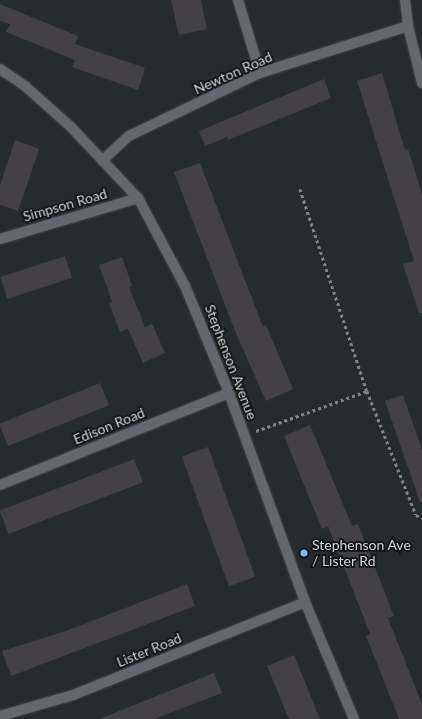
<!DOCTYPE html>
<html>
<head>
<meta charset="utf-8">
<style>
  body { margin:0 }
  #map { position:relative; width:422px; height:719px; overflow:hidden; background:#262b2f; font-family:Lato,sans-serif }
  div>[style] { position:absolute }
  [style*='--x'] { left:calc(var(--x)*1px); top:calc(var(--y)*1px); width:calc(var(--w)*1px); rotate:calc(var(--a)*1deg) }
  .building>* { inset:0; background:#434046; transform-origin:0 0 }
  .path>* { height:2.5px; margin-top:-1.25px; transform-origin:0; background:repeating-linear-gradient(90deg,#808488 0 3px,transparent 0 6px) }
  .roads { filter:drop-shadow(0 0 1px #424649) drop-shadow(0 0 1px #424649) }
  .minor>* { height:10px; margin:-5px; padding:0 5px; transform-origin:5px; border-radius:5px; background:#62686d }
  .dots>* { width:11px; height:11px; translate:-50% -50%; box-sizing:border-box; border:2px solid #111315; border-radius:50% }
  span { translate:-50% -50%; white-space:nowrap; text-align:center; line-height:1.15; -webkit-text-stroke:3.5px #111315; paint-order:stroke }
  .street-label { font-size:14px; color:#d3d6d9 }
  .poi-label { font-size:14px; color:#d3d6d9 }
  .left { translate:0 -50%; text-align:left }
</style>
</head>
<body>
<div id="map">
  <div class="building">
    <div style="clip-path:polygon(171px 0,201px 0,207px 29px,179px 35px)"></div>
    <div style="clip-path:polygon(0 4px,78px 36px,75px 44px,145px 68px,138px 90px,72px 67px,75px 60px,6px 32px,10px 24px,0 21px)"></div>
    <div style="clip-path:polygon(382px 73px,405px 150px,408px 149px,422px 194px,422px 313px,419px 313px,403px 264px,414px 261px,357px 81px)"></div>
    <div style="clip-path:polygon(324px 79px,331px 98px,228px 140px,227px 137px,205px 146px,199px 131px)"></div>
    <div style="clip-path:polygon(15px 140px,39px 149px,18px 211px,0 205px,0 185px)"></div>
    <div style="clip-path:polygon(200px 163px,263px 327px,266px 325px,293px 389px,266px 401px,235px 331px,174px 172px)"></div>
    <div style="left:65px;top:256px;width:23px;height:68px;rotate:72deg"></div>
    <div style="clip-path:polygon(122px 257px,132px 286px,129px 287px,145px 327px,152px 324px,165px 353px,143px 363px,128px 329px,120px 332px,109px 303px,112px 302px,99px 265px)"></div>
    <div style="left:100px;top:383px;width:24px;height:109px;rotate:68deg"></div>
    <div style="clip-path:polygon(403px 395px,422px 450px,422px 502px,420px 502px,385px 401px)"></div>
    <div style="clip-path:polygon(310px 425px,352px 526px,358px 524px,394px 616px,388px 618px,422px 704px,422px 719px,399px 719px,366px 636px,370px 634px,328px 526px,322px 529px,284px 436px)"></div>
    <div style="left:208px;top:447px;width:138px;height:28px;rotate:70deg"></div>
    <div style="left:134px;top:459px;width:25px;height:144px;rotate:69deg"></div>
    <div style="clip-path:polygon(187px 584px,195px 606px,11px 676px,2px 651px,66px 631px)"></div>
    <div style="clip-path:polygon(294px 655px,320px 719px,289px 719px,267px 666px)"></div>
    <div style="clip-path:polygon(214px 673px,222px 693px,154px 719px,99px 719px)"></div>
  </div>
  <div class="path">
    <div style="--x:300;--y:189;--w:213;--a:71.7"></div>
    <div style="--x:367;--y:391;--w:133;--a:68.4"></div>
    <div style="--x:416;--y:515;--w:7;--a:27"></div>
    <div style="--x:256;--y:431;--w:118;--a:-19.8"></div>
  </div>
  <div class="roads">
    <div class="minor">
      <div style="--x:238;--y:0;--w:76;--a:73.2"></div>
      <div style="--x:405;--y:0;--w:26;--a:83"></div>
      <div style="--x:408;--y:26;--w:59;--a:76.2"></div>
      <div style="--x:0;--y:69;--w:30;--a:34"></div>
      <div style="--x:25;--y:86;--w:62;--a:41.7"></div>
      <div style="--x:71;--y:127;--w:98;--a:46.7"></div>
      <div style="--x:138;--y:198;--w:100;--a:61.9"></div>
      <div style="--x:185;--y:286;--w:116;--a:67.6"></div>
      <div style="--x:229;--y:393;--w:222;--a:70"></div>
      <div style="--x:305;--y:602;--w:127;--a:67.3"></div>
      <div style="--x:103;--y:160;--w:35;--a:-43"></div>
      <div style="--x:129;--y:136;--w:145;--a:-25.7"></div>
      <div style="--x:260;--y:73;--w:155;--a:-17.6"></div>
      <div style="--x:0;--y:239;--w:144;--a:-16.5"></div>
      <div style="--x:0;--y:485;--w:247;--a:-21.9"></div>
      <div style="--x:0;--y:716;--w:76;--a:-16"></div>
      <div style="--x:73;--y:695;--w:250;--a:-21.8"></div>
    </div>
  </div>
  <div class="dots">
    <div style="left:304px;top:553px;background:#78bff7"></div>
  </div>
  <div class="street-label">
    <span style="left:233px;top:73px;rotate:-24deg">Newton Road</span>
    <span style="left:65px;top:205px;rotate:-16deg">Simpson Road</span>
    <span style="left:231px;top:362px;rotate:69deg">Stephenson Avenue</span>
    <span style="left:109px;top:426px;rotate:-22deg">Edison Road</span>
    <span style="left:149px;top:650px;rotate:-22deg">Lister Road</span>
  </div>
  <div class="poi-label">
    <span class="left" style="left:312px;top:553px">Stephenson Ave<br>/ Lister Rd</span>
  </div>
</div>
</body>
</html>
